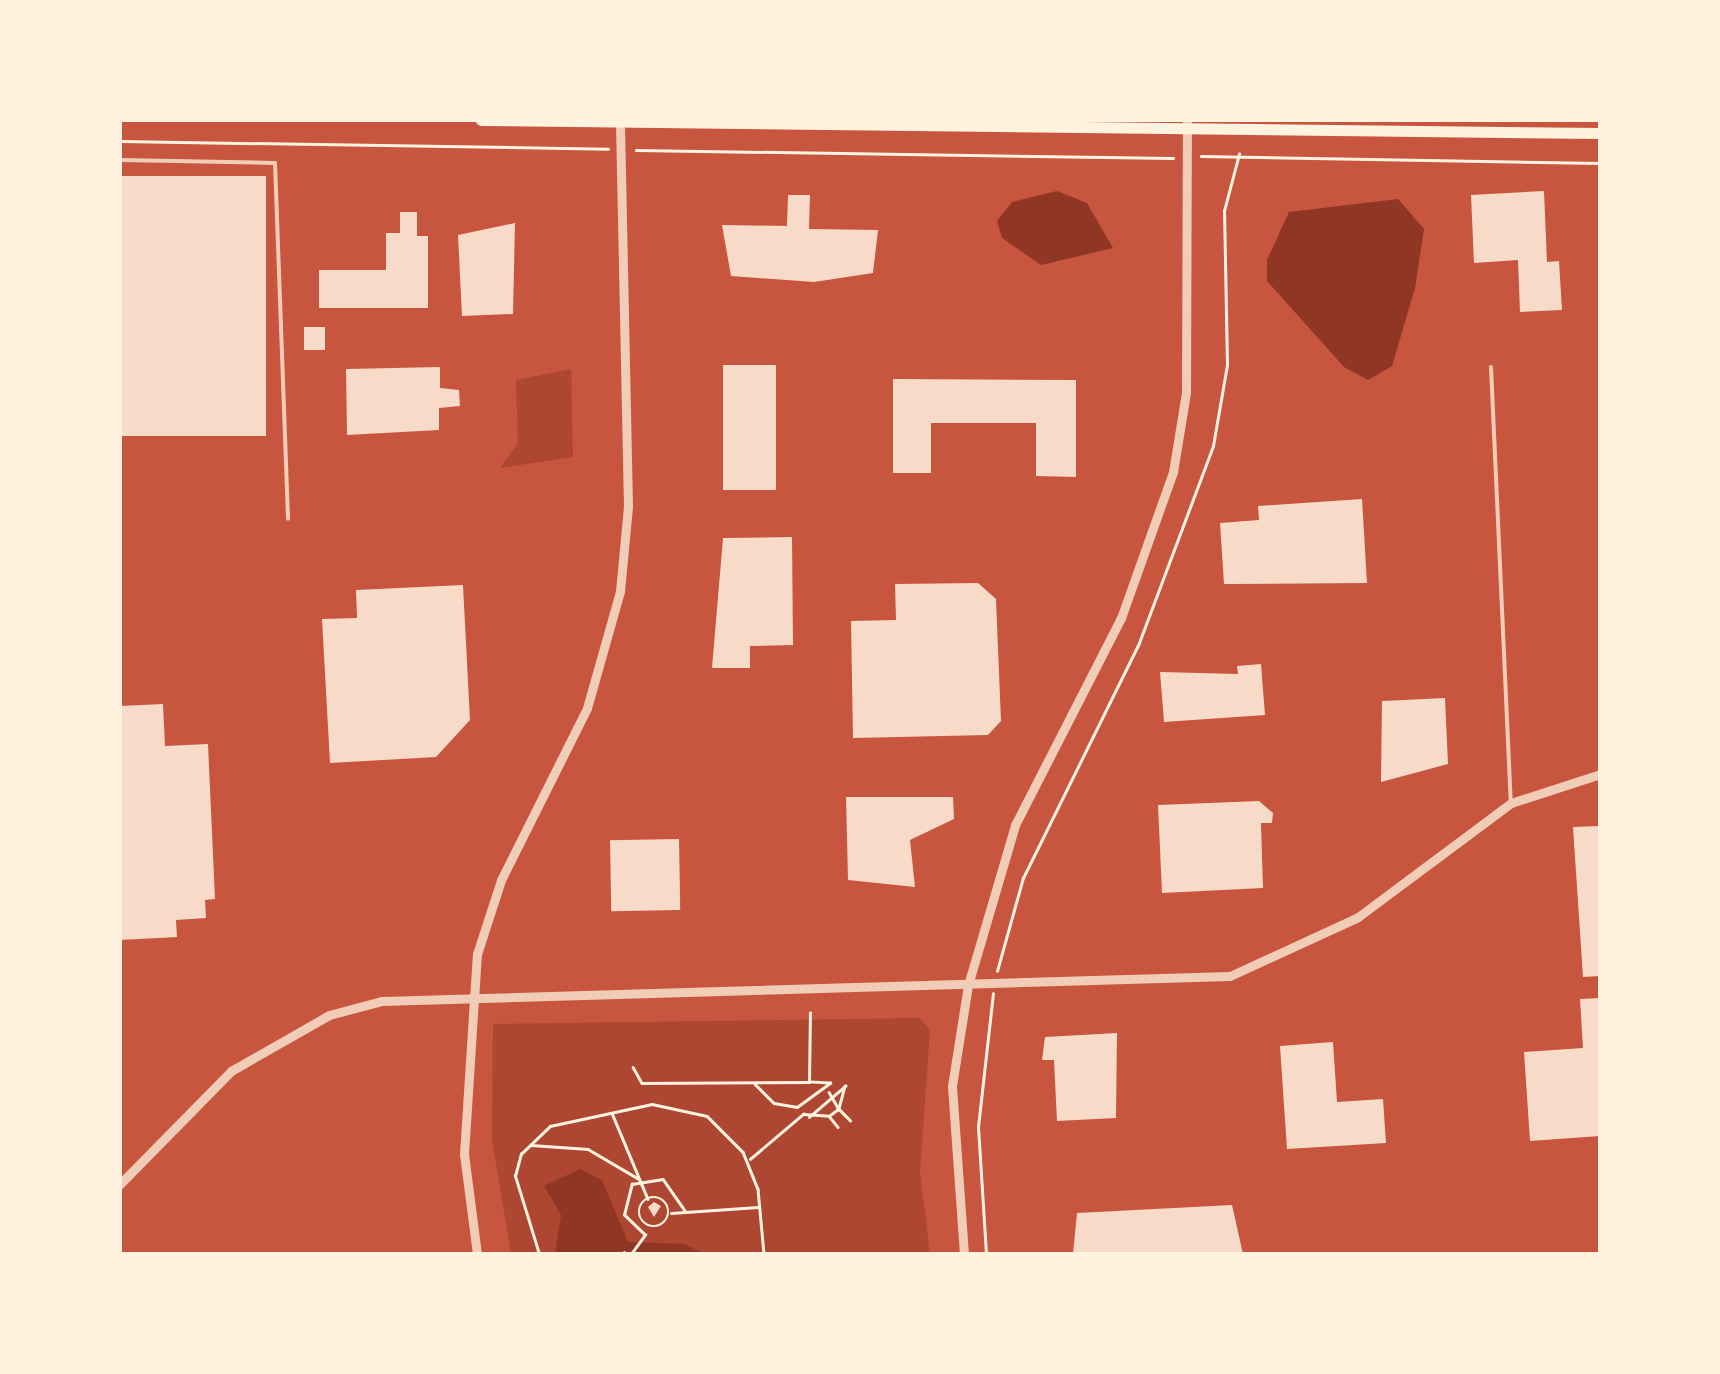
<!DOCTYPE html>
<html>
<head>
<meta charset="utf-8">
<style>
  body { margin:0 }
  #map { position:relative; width:1720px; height:1374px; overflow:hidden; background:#c8553d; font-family:"Work Sans",sans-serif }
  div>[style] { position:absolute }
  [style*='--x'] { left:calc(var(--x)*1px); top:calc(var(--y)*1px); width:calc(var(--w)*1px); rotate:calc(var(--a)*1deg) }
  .green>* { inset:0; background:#ae4732 }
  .water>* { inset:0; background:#8f3625 }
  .building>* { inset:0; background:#f7dbc8; transform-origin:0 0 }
  .path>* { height:2.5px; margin:-1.25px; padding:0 1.25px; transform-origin:1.25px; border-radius:1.25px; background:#fff3e0 }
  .path>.ring { margin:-1.25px; padding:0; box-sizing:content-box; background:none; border:2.5px solid #fff3e0; border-radius:50% }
  .service>* { height:4px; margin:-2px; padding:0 2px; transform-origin:2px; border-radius:2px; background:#f1ccb7 }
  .minor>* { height:9px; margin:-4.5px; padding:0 4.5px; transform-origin:4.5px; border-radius:4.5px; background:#f1ccb7 }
  .secondary>* { height:11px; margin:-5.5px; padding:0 5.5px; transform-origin:5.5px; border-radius:5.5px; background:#fff3e0 }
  span { translate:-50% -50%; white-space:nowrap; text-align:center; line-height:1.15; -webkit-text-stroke:10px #fff3e0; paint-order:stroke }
  .frame { position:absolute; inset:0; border:122px solid #fff3e0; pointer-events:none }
</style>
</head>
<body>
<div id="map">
  <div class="green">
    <div style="clip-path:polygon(571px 369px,573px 457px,500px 468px,518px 443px,516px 380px)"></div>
    <div style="clip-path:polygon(919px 1018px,930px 1030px,920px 1172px,930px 1254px,511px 1254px,492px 1140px,493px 1024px)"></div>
  </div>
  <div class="water">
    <div style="clip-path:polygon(1057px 191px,1087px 203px,1113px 248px,1041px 265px,1002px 238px,997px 221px,1012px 202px)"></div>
    <div style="clip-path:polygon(1398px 199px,1424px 229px,1415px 288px,1392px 366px,1368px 380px,1344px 367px,1267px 281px,1267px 260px,1289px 212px)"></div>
    <div style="clip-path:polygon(580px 1169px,602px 1180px,628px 1242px,685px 1244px,705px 1254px,555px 1254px,561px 1215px,544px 1186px)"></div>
  </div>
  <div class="building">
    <div style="left:120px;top:176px;width:146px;height:260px"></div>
    <div style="clip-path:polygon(1544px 191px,1547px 262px,1559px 261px,1562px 310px,1520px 312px,1518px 260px,1474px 263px,1471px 195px)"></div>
    <div style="clip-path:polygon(788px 195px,810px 195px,809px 229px,878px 230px,873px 273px,814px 282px,731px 276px,722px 225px,787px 226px)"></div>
    <div style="clip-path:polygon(400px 212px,417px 212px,417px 236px,428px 236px,428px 308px,319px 308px,319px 270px,386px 270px,386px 233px,400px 233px)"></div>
    <div style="clip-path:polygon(515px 223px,513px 314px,462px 316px,458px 235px)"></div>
    <div style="left:304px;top:327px;width:21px;height:23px"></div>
    <div style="left:723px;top:365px;width:53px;height:125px"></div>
    <div style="clip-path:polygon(440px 367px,440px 388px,459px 390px,460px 406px,439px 408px,439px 430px,347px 435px,346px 369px)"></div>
    <div style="clip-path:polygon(893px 379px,1076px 380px,1076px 477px,1036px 476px,1036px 423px,931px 423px,931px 473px,893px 473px)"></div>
    <div style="clip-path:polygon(1362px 499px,1367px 583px,1224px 584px,1220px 523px,1259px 520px,1258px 506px)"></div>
    <div style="clip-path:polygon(792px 537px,793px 645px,750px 646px,750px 668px,712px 668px,723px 538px)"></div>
    <div style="clip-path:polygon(978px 583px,996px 599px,1001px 721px,988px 735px,853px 738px,851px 621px,896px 620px,895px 584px)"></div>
    <div style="clip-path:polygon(463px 585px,470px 720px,436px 757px,330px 763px,322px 619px,357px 618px,356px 590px)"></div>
    <div style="clip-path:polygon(1261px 664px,1265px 715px,1164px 722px,1160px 672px,1238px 674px,1237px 666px)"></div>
    <div style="clip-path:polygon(1445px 698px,1448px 764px,1381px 782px,1382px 701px)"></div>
    <div style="clip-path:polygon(163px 704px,165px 746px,208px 744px,215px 899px,205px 900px,206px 918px,176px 920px,177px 937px,120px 940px,120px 706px)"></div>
    <div style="clip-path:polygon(846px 797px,953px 797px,954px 819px,910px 840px,915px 887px,848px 880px)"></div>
    <div style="clip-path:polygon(1259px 801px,1273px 813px,1272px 823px,1261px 823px,1263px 888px,1162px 893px,1158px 805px)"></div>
    <div style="clip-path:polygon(1600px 826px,1600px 976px,1583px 977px,1573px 827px)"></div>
    <div style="left:679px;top:839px;width:71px;height:69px;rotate:89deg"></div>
    <div style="clip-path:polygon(1600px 998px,1600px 1136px,1530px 1141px,1524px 1052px,1583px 1048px,1580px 999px)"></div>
    <div style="clip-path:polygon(1117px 1033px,1116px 1118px,1057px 1121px,1054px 1060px,1042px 1060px,1045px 1037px)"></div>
    <div style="clip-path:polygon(1333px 1042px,1337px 1102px,1383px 1099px,1386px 1143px,1287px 1149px,1280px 1046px)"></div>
    <div style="clip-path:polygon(654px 1202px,661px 1206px,654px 1217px,648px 1207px)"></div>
    <div style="clip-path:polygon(1232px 1205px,1243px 1254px,1073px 1254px,1077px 1213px)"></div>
  </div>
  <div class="path">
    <div style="--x:120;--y:141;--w:488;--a:0.9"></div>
    <div style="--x:636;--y:150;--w:537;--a:0.85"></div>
    <div style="--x:1201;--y:156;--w:399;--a:1"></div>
    <div style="--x:997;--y:971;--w:97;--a:-74.4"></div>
    <div style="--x:1023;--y:878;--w:262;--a:-63.7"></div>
    <div style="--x:1139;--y:643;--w:210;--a:-69.4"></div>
    <div style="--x:1213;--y:446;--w:82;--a:-80.2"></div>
    <div style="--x:1227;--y:365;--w:154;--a:-91.1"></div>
    <div style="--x:1224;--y:211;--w:59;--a:-75.3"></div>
    <div style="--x:633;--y:1067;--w:18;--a:61"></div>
    <div style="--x:642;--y:1083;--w:167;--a:-0.3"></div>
    <div style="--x:809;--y:1082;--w:69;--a:-89.2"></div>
    <div style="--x:755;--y:1084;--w:27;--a:45"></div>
    <div style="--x:774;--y:1103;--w:23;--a:10"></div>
    <div style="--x:797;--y:1107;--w:41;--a:-36"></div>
    <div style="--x:830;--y:1083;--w:21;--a:-177"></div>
    <div style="--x:829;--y:1092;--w:20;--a:60"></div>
    <div style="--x:839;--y:1109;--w:10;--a:143"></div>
    <div style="--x:612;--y:1113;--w:93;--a:67.3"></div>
    <div style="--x:809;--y:1117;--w:48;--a:-40.7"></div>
    <div style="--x:845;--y:1086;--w:24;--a:105"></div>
    <div style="--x:839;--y:1109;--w:16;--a:45"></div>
    <div style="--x:531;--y:1145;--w:57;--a:4"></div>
    <div style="--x:588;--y:1149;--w:59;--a:30.5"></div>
    <div style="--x:750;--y:1159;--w:70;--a:-40.3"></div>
    <div style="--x:803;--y:1114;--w:26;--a:4"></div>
    <div style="--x:829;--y:1116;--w:14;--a:51"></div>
    <div class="ring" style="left:639px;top:1197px;width:27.5px;height:27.5px"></div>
    <div style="--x:671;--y:1213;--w:87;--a:-3.9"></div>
    <div style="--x:624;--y:1252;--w:4;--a:27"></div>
    <div style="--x:539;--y:1254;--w:82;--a:-107.1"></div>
    <div style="--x:515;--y:1176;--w:23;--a:-75"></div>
    <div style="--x:521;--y:1154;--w:40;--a:-44"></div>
    <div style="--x:550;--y:1126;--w:104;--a:-12.2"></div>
    <div style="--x:652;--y:1104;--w:56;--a:12.3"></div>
    <div style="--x:707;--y:1116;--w:51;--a:45"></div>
    <div style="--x:743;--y:1152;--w:40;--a:68"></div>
    <div style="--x:758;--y:1189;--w:65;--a:84.7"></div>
    <div style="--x:631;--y:1254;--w:24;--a:-54"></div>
    <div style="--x:645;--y:1235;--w:29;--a:-136"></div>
    <div style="--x:624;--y:1215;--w:32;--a:-76"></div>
    <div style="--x:632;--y:1184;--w:31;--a:-9"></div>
    <div style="--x:663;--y:1179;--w:40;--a:55.1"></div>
    <div style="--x:986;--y:1254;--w:127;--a:-93.6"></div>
    <div style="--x:978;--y:1127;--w:134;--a:-83.6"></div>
  </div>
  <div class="service">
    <div style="--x:120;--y:160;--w:155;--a:1.1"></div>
    <div style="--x:275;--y:163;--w:356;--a:87.9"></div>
    <div style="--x:1491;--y:367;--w:436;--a:87.4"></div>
  </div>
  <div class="minor">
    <div style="--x:120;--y:1184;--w:158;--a:-45.5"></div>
    <div style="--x:231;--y:1071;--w:113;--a:-29.7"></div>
    <div style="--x:329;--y:1015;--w:55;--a:-14.8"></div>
    <div style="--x:382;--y:1001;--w:848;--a:-1.69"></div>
    <div style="--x:1230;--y:976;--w:141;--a:-24.7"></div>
    <div style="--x:1358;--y:917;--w:191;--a:-36.7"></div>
    <div style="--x:1511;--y:803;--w:94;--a:-18"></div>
    <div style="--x:477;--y:1254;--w:101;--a:-97.4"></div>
    <div style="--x:464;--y:1154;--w:200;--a:-86.3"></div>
    <div style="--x:477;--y:954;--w:78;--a:-72"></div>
    <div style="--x:501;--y:880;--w:192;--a:-63.4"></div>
    <div style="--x:587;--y:708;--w:122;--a:-74.2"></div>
    <div style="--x:620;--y:591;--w:85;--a:-84.6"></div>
    <div style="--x:628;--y:506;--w:386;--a:-91.2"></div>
    <div style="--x:964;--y:1254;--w:168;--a:-94.1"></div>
    <div style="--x:952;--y:1086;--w:102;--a:-81"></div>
    <div style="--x:968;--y:985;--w:167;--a:-73.6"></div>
    <div style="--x:1015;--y:825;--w:233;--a:-62.9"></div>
    <div style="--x:1121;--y:618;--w:155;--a:-70.4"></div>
    <div style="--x:1173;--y:472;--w:80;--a:-80.7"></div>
    <div style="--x:1186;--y:393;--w:273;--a:-89.8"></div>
  </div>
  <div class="secondary">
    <div style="--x:481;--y:120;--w:1119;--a:0.67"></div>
  </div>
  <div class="frame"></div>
</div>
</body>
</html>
